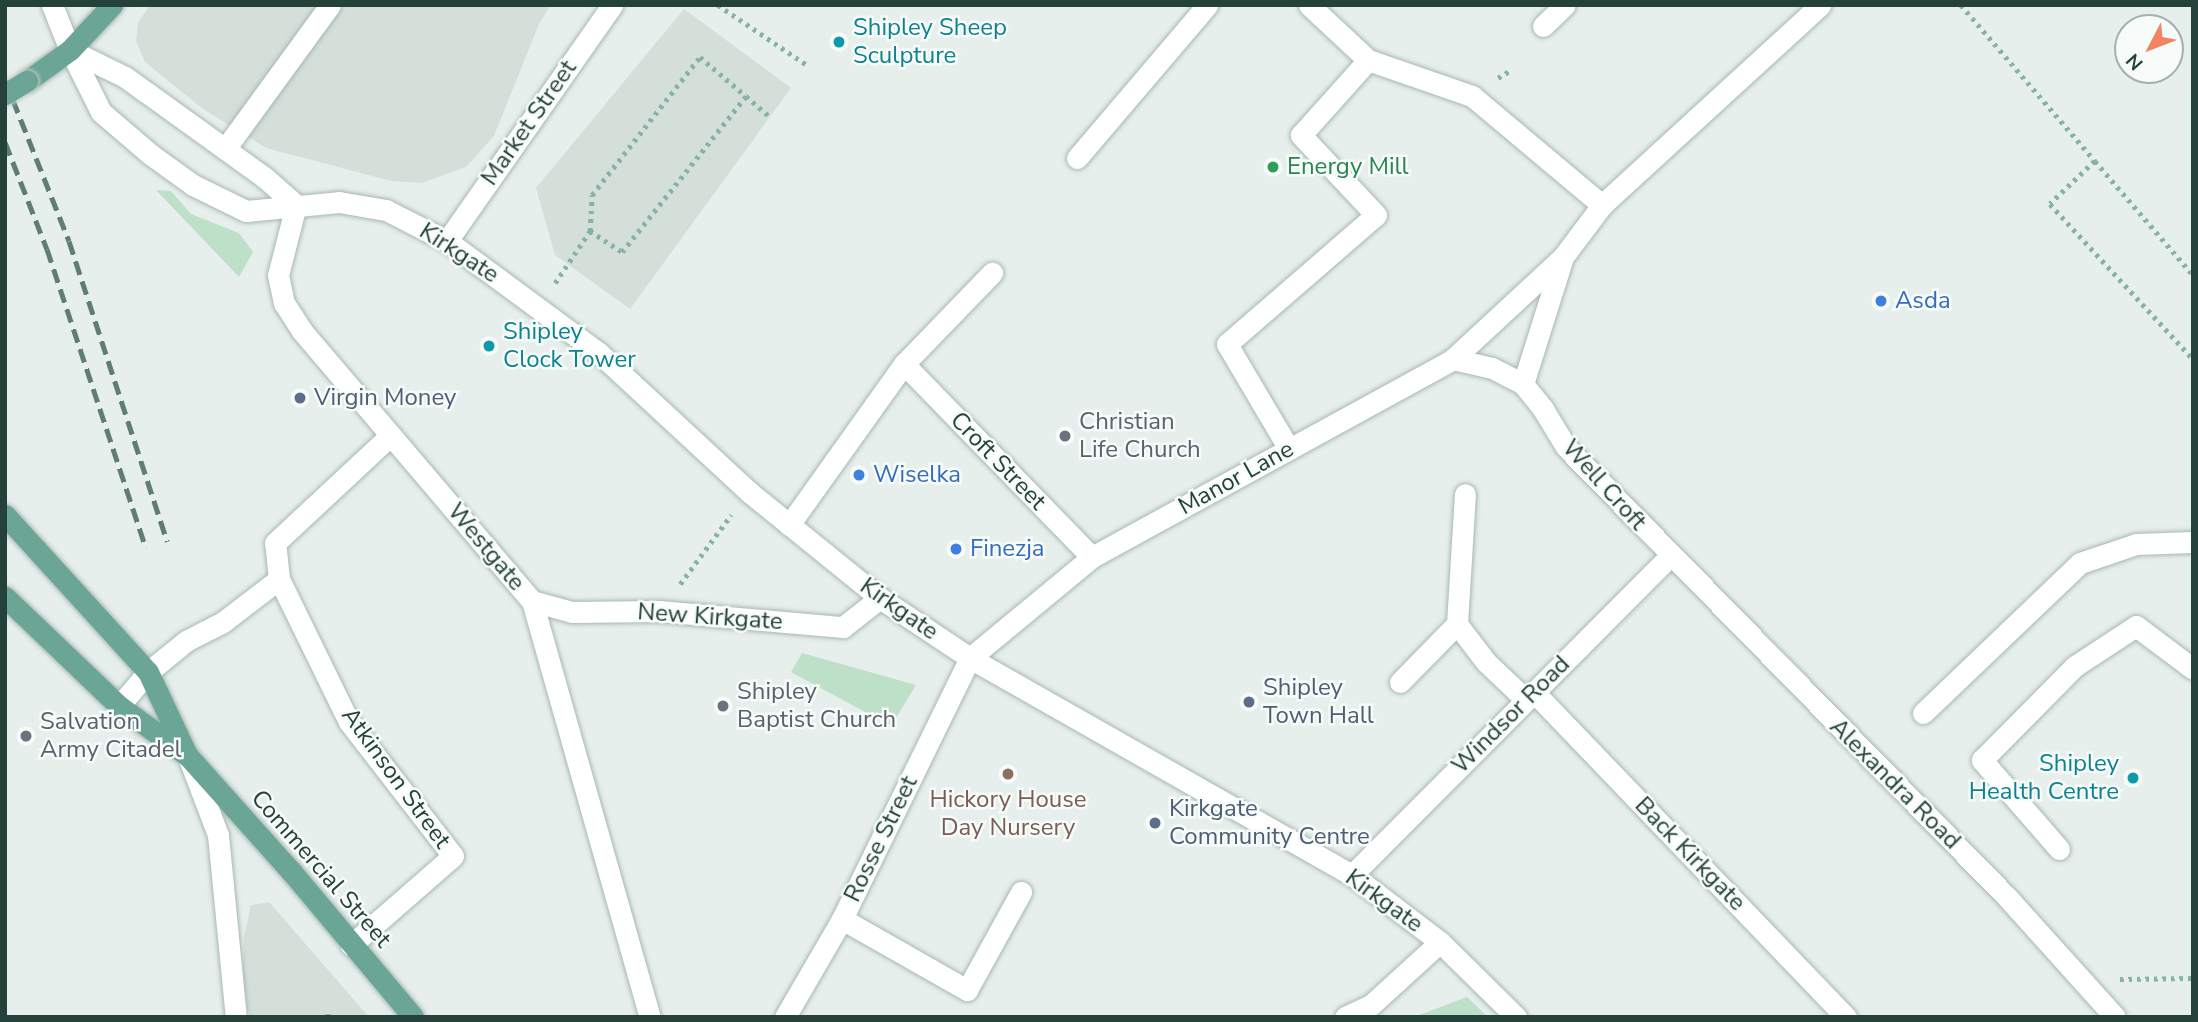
<!DOCTYPE html>
<html>
<head>
<meta charset="utf-8">
<style>
  body { margin:0 }
  #map { position:relative; width:2198px; height:1022px; overflow:hidden; background:#e6efeb; font-family:"Nunito Sans",sans-serif }
  div>[style] { position:absolute }
  [style*='--x'] { left:calc(var(--x)*1px); top:calc(var(--y)*1px); width:calc(var(--w)*1px); rotate:calc(var(--a)*1deg) }
  .built>* { inset:0; background:#d4dfda }
  .green>* { inset:0; background:#bfe0c8 }
  .path>* { height:4.5px; margin-top:-2.25px; transform-origin:0; background:repeating-linear-gradient(90deg,#86b3a5 0 3.5px,transparent 0 8.5px) }
  .roads { filter:drop-shadow(0 0 2px #a8b8b2) drop-shadow(0 0 2px #a8b8b2) }
  .minor>* { height:21px; margin:-10.5px; padding:0 10.5px; transform-origin:10.5px; border-radius:10.5px; background:#fff }
  .major>* { height:21px; margin:-10.5px; padding:0 10.5px; transform-origin:10.5px; border-radius:10.5px; background:#6aa596 }
  .rail>* { height:5px; margin-top:-2.5px; transform-origin:0; background:repeating-linear-gradient(90deg,#5f7d75 0 14px,transparent 0 21px) }
  .bridges { filter:drop-shadow(0 0 2px #c2cac8) drop-shadow(0 0 2px #c2cac8) }
  .major-bridge>* { height:21px; margin:-10.5px; padding:0 10.5px; transform-origin:10.5px; border-radius:10.5px; background:#6aa596 }
  .dots>* { width:19px; height:19px; translate:-50% -50%; box-sizing:border-box; border:4px solid #f7fbf9; border-radius:50% }
  span { translate:-50% -50%; white-space:nowrap; text-align:center; line-height:1.15; -webkit-text-stroke:5px #f7fbf9; paint-order:stroke }
  .culture-label { font-size:24px; color:#0d838f }
  .left { translate:0 -50%; text-align:left }
  .right { translate:-100% -50%; text-align:right }
  .street-label { font-size:24px; color:#24423a }
  .leisure-label { font-size:24px; color:#27864d }
  .shop-label { font-size:24px; color:#366cbe }
  .service-label { font-size:24px; color:#4e5e75 }
  .worship-label { font-size:24px; color:#5b616d }
  .education-label { font-size:24px; color:#785e54 }
  .frame { position:absolute; inset:0; border:7px solid #24423a; pointer-events:none }
  .north { position:absolute; left:2114px; top:14px; width:70px; height:70px; box-sizing:border-box; background:#f7fbf9; border:2px solid #a3b1ad; border-radius:50%; rotate:228deg; font-size:19px; font-weight:700; line-height:28px; text-align:center; color:#24423a }
  .north::after { content:''; display:block; margin:auto; width:24px; height:32px; background:#f4845f; clip-path:polygon(50% 0,100% 100%,50% 72%,0 100%) }
</style>
</head>
<body>
<div id="map">
  <div class="built">
    <div style="clip-path:polygon(150px 5px,551px 5px,539px 24px,494px 136px,466px 167px,422px 183px,391px 181px,266px 148px,203px 109px,145px 62px,136px 41px,138px 22px)"></div>
    <div style="clip-path:polygon(684px 9px,791px 88px,630px 309px,555px 255px,536px 188px)"></div>
    <div style="clip-path:polygon(269px 902px,369px 1017px,251px 1017px,242px 993px,244px 937px,251px 905px)"></div>
  </div>
  <div class="green">
    <div style="clip-path:polygon(156px 190px,171px 191px,191px 214px,239px 233px,253px 252px,239px 277px)"></div>
    <div style="clip-path:polygon(802px 653px,916px 685px,891px 726px,791px 672px)"></div>
    <div style="clip-path:polygon(1467px 997px,1488px 1017px,1414px 1017px)"></div>
  </div>
  <div class="path">
    <div style="--x:718;--y:5;--w:107;--a:34"></div>
    <div style="--x:1961;--y:5;--w:206;--a:49.3"></div>
    <div style="--x:2095;--y:161;--w:62;--a:136.3"></div>
    <div style="--x:2050;--y:204;--w:211;--a:47.3"></div>
    <div style="--x:1498;--y:78;--w:13;--a:-32"></div>
    <div style="--x:2095;--y:161;--w:150;--a:49.3"></div>
    <div style="--x:590;--y:231;--w:36;--a:-87"></div>
    <div style="--x:592;--y:195;--w:175;--a:-52"></div>
    <div style="--x:700;--y:57;--w:60;--a:40.3"></div>
    <div style="--x:555;--y:283;--w:63;--a:-56.1"></div>
    <div style="--x:590;--y:231;--w:38;--a:33"></div>
    <div style="--x:622;--y:252;--w:199;--a:-51.5"></div>
    <div style="--x:746;--y:96;--w:32;--a:41"></div>
    <div style="--x:680;--y:584;--w:86;--a:-53.5"></div>
    <div style="--x:2120;--y:979;--w:73;--a:-0.8"></div>
  </div>
  <div class="roads">
    <div class="minor">
      <div style="--x:52;--y:5;--w:48;--a:68.2"></div>
      <div style="--x:70;--y:50;--w:69;--a:63.4"></div>
      <div style="--x:101;--y:112;--w:65;--a:40.6"></div>
      <div style="--x:150;--y:154;--w:53;--a:35.8"></div>
      <div style="--x:193;--y:185;--w:59;--a:26.1"></div>
      <div style="--x:246;--y:211;--w:93;--a:-5.5"></div>
      <div style="--x:339;--y:202;--w:48;--a:9.7"></div>
      <div style="--x:386;--y:210;--w:68;--a:26.9"></div>
      <div style="--x:447;--y:241;--w:189;--a:36.4"></div>
      <div style="--x:599;--y:353;--w:205;--a:42.8"></div>
      <div style="--x:749;--y:492;--w:169;--a:39"></div>
      <div style="--x:880;--y:598;--w:108;--a:33.7"></div>
      <div style="--x:970;--y:658;--w:439;--a:29.6"></div>
      <div style="--x:1352;--y:875;--w:111;--a:37.3"></div>
      <div style="--x:1440;--y:942;--w:107;--a:44.6"></div>
      <div style="--x:1309;--y:5;--w:81;--a:43"></div>
      <div style="--x:1368;--y:60;--w:110;--a:19.1"></div>
      <div style="--x:1472;--y:96;--w:170;--a:40"></div>
      <div style="--x:1543;--y:26;--w:30;--a:-44"></div>
      <div style="--x:70;--y:50;--w:61;--a:26.1"></div>
      <div style="--x:125;--y:77;--w:26;--a:36"></div>
      <div style="--x:146;--y:92;--w:145;--a:35.8"></div>
      <div style="--x:264;--y:177;--w:43;--a:41.2"></div>
      <div style="--x:225;--y:149;--w:178;--a:-53.9"></div>
      <div style="--x:1077;--y:158;--w:201;--a:-49.6"></div>
      <div style="--x:296;--y:205;--w:72;--a:104.4"></div>
      <div style="--x:278;--y:275;--w:29;--a:78"></div>
      <div style="--x:284;--y:303;--w:33;--a:57"></div>
      <div style="--x:302;--y:331;--w:355;--a:49.6"></div>
      <div style="--x:532;--y:601;--w:432;--a:74.2"></div>
      <div style="--x:447;--y:241;--w:288;--a:-55"></div>
      <div style="--x:1453;--y:359;--w:149;--a:-42.8"></div>
      <div style="--x:904;--y:364;--w:269;--a:45.8"></div>
      <div style="--x:1523;--y:384;--w:133;--a:-72.5"></div>
      <div style="--x:1563;--y:257;--w:65;--a:-53.1"></div>
      <div style="--x:1602;--y:205;--w:296;--a:-42.5"></div>
      <div style="--x:1289;--y:449;--w:122;--a:-120.6"></div>
      <div style="--x:1227;--y:344;--w:197;--a:-40.9"></div>
      <div style="--x:1376;--y:215;--w:110;--a:-133.2"></div>
      <div style="--x:1301;--y:135;--w:101;--a:-48.2"></div>
      <div style="--x:789;--y:525;--w:198;--a:-54.5"></div>
      <div style="--x:904;--y:364;--w:127;--a:-46"></div>
      <div style="--x:532;--y:601;--w:41;--a:15.4"></div>
      <div style="--x:572;--y:612;--w:87;--a:-0.7"></div>
      <div style="--x:659;--y:611;--w:185;--a:5"></div>
      <div style="--x:843;--y:627;--w:47;--a:-38.1"></div>
      <div style="--x:1457;--y:624;--w:130;--a:-86.5"></div>
      <div style="--x:1400;--y:682;--w:81;--a:-45.5"></div>
      <div style="--x:1457;--y:624;--w:48;--a:52.7"></div>
      <div style="--x:1486;--y:662;--w:55;--a:43.5"></div>
      <div style="--x:1534;--y:692;--w:451;--a:46.2"></div>
      <div style="--x:119;--y:706;--w:45;--a:-49.5"></div>
      <div style="--x:148;--y:672;--w:49;--a:-39.2"></div>
      <div style="--x:186;--y:641;--w:42;--a:-27.2"></div>
      <div style="--x:223;--y:622;--w:71;--a:-37.5"></div>
      <div style="--x:1923;--y:713;--w:217;--a:-43.7"></div>
      <div style="--x:2080;--y:563;--w:59;--a:-18.7"></div>
      <div style="--x:2136;--y:544;--w:57;--a:-2"></div>
      <div style="--x:188;--y:756;--w:85;--a:69.2"></div>
      <div style="--x:218;--y:835;--w:183;--a:84.4"></div>
      <div style="--x:2059;--y:849;--w:118;--a:-130.9"></div>
      <div style="--x:1982;--y:760;--w:132;--a:-45.3"></div>
      <div style="--x:2075;--y:666;--w:73;--a:-33.3"></div>
      <div style="--x:2136;--y:626;--w:71;--a:37"></div>
      <div style="--x:1352;--y:875;--w:450;--a:-45.1"></div>
      <div style="--x:842;--y:919;--w:144;--a:29.6"></div>
      <div style="--x:967;--y:990;--w:112;--a:-61.1"></div>
      <div style="--x:351;--y:945;--w:135;--a:-41.1"></div>
      <div style="--x:453;--y:856;--w:170;--a:-127.8"></div>
      <div style="--x:349;--y:722;--w:159;--a:-116.1"></div>
      <div style="--x:279;--y:579;--w:36;--a:-96"></div>
      <div style="--x:275;--y:543;--w:158;--a:-43"></div>
      <div style="--x:785;--y:1017;--w:113;--a:-59.8"></div>
      <div style="--x:842;--y:919;--w:291;--a:-63.9"></div>
      <div style="--x:970;--y:658;--w:158;--a:-39.6"></div>
      <div style="--x:1092;--y:557;--w:412;--a:-28.7"></div>
      <div style="--x:1453;--y:359;--w:40;--a:13"></div>
      <div style="--x:1492;--y:368;--w:35;--a:27"></div>
      <div style="--x:1523;--y:384;--w:32;--a:51"></div>
      <div style="--x:1543;--y:409;--w:44;--a:58.8"></div>
      <div style="--x:1566;--y:447;--w:630;--a:45.58"></div>
      <div style="--x:2007;--y:897;--w:161;--a:48"></div>
      <div style="--x:1345;--y:1017;--w:29;--a:-25"></div>
      <div style="--x:1371;--y:1005;--w:93;--a:-42.4"></div>
    </div>
    <div class="major">
      <div style="--x:27;--y:81;--w:53;--a:-35.8"></div>
      <div style="--x:70;--y:50;--w:62;--a:-47"></div>
      <div style="--x:5;--y:515;--w:212;--a:47.7"></div>
      <div style="--x:148;--y:672;--w:92;--a:64.8"></div>
      <div style="--x:5;--y:597;--w:158;--a:43.7"></div>
      <div style="--x:119;--y:706;--w:85;--a:35.9"></div>
      <div style="--x:188;--y:756;--w:154;--a:48.2"></div>
      <div style="--x:291;--y:871;--w:190;--a:50.1"></div>
    </div>
  </div>
  <div class="rail">
    <div style="--x:5;--y:80;--w:173;--a:68.3"></div>
    <div style="--x:69;--y:241;--w:316;--a:71.9"></div>
    <div style="--x:5;--y:142;--w:115;--a:68.6"></div>
    <div style="--x:47;--y:249;--w:315;--a:71.7"></div>
    <div style="--x:328;--y:1014;--w:3;--a:90"></div>
  </div>
  <div class="bridges">
    <div class="major-bridge">
      <div style="--x:5;--y:94;--w:26;--a:-31"></div>
    </div>
  </div>
  <div class="dots">
    <div style="left:839px;top:42px;background:#0f9aa8"></div>
    <div style="left:1273px;top:167px;background:#2e9e5b"></div>
    <div style="left:1881px;top:301px;background:#3f7fe0"></div>
    <div style="left:489px;top:346px;background:#0f9aa8"></div>
    <div style="left:300px;top:398px;background:#5c6f8a"></div>
    <div style="left:1065px;top:436px;background:#6b7280"></div>
    <div style="left:859px;top:475px;background:#3f7fe0"></div>
    <div style="left:956px;top:549px;background:#3f7fe0"></div>
    <div style="left:1249px;top:702px;background:#5c6f8a"></div>
    <div style="left:723px;top:706px;background:#6b7280"></div>
    <div style="left:26px;top:736px;background:#6b7280"></div>
    <div style="left:1008px;top:774px;background:#8d6e63"></div>
    <div style="left:2133px;top:778px;background:#0f9aa8"></div>
    <div style="left:1155px;top:823px;background:#5c6f8a"></div>
  </div>
  <div class="culture-label">
    <span class="left" style="left:853px;top:42px">Shipley Sheep<br>Sculpture</span>
    <span class="left" style="left:503px;top:346px">Shipley<br>Clock Tower</span>
    <span class="right" style="left:2119px;top:778px">Shipley<br>Health Centre</span>
  </div>
  <div class="street-label">
    <span style="left:529px;top:123px;rotate:-55deg">Market Street</span>
    <span style="left:459px;top:253px;rotate:33deg">Kirkgate</span>
    <span style="left:998px;top:461px;rotate:46deg">Croft Street</span>
    <span style="left:1236px;top:478px;rotate:-29deg">Manor Lane</span>
    <span style="left:1604px;top:485px;rotate:48deg">Well Croft</span>
    <span style="left:486px;top:547px;rotate:50deg">Westgate</span>
    <span style="left:899px;top:609px;rotate:35deg">Kirkgate</span>
    <span style="left:710px;top:617px;rotate:4deg">New Kirkgate</span>
    <span style="left:1511px;top:715px;rotate:-45deg">Windsor Road</span>
    <span style="left:396px;top:778px;rotate:54deg">Atkinson Street</span>
    <span style="left:1895px;top:784px;rotate:45deg">Alexandra Road</span>
    <span style="left:881px;top:839px;rotate:-64deg">Rosse Street</span>
    <span style="left:1690px;top:854px;rotate:46deg">Back Kirkgate</span>
    <span style="left:321px;top:869px;rotate:49deg">Commercial Street</span>
    <span style="left:1384px;top:901px;rotate:36deg">Kirkgate</span>
  </div>
  <div class="leisure-label">
    <span class="left" style="left:1287px;top:167px">Energy Mill</span>
  </div>
  <div class="shop-label">
    <span class="left" style="left:1895px;top:301px">Asda</span>
    <span class="left" style="left:873px;top:475px">Wiselka</span>
    <span class="left" style="left:970px;top:549px">Finezja</span>
  </div>
  <div class="service-label">
    <span class="left" style="left:314px;top:398px">Virgin Money</span>
    <span class="left" style="left:1263px;top:702px">Shipley<br>Town Hall</span>
    <span class="left" style="left:1169px;top:823px">Kirkgate<br>Community Centre</span>
  </div>
  <div class="worship-label">
    <span class="left" style="left:1079px;top:436px">Christian<br>Life Church</span>
    <span class="left" style="left:737px;top:706px">Shipley<br>Baptist Church</span>
    <span class="left" style="left:40px;top:736px">Salvation<br>Army Citadel</span>
  </div>
  <div class="education-label">
    <span style="left:1008px;top:814px">Hickory House<br>Day Nursery</span>
  </div>
  <div class="frame"></div>
  <div class="north">N</div>
</div>
</body>
</html>
